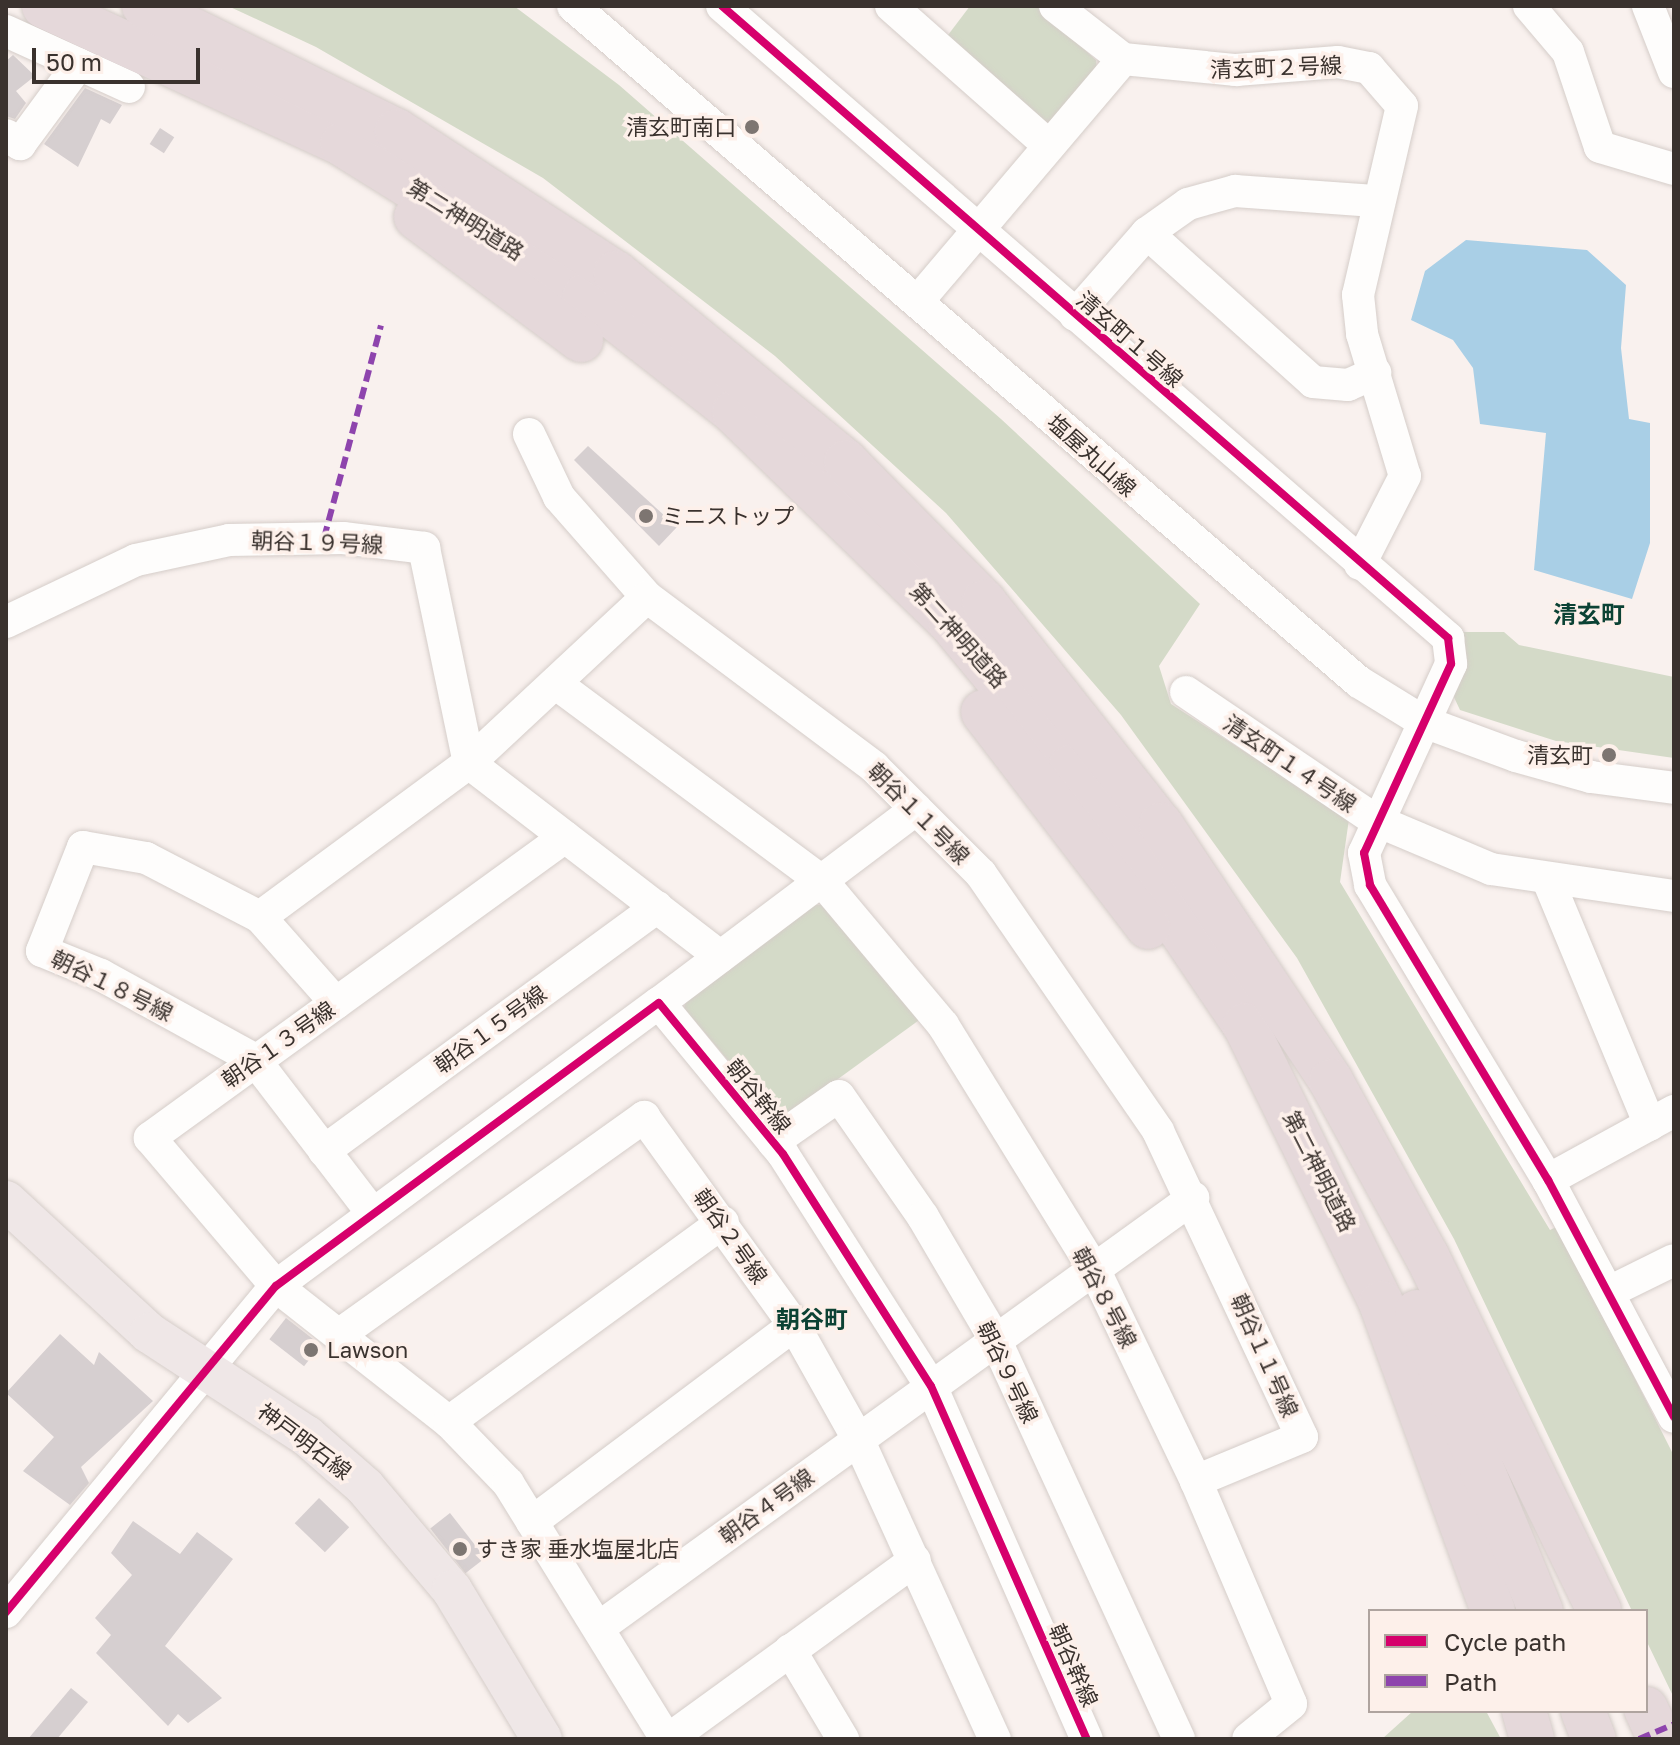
<!DOCTYPE html>
<html>
<head>
<meta charset="utf-8">
<style>
  body { margin:0 }
  #map { position:relative; width:1680px; height:1745px; overflow:hidden; background:#f9f1ee; font-family:"Golos Text","Noto Sans JP",sans-serif }
  div>[style] { position:absolute }
  [style*='--x'] { left:calc(var(--x)*1px); top:calc(var(--y)*1px); width:calc(var(--w)*1px); rotate:calc(var(--a)*1deg) }
  .green>* { inset:0; background:#d4dac8 }
  .water>* { inset:0; background:#a9cfe6 }
  .building>* { inset:0; background:#d6cfd0; transform-origin:0 0 }
  .roads { filter:drop-shadow(0 0 2px #d5cdc9) drop-shadow(0 0 2px #d5cdc9) }
  .minor>* { height:32px; margin:-16px; padding:0 16px; transform-origin:16px; border-radius:16px; background:#fefdfc }
  .major>* { height:40px; margin:-20px; padding:0 20px; transform-origin:20px; border-radius:20px; background:#efe7e7 }
  .highway>* { height:44px; margin:-22px; padding:0 22px; transform-origin:22px; border-radius:22px; background:#e5d8da }
  .quiet>* { height:6px; margin-top:-3px; transform-origin:0; background:repeating-linear-gradient(90deg,#8e44ad 0 12px,transparent 0 18px) }
  .cycleway>* { height:8px; margin:-4px; padding:0 4px; transform-origin:4px; border-radius:4px; background:#d6006c }
  .dots>* { width:22px; height:22px; translate:-50% -50%; box-sizing:border-box; border:4px solid #fdf0ea; border-radius:50% }
  span { translate:-50% -50%; white-space:nowrap; text-align:center; line-height:1.15; -webkit-text-stroke:7px #fdf0ea; paint-order:stroke }
  .street-label { font-size:22px; color:#3a322e }
  .poi-label { font-size:22px; color:#3a322e }
  .right { translate:-100% -50%; text-align:right }
  .left { translate:0 -50%; text-align:left }
  .neighbourhood-label { font-size:24px; color:#0c4234; font-weight:700 }
  .frame { position:absolute; inset:0; border:8px solid #3a322e; pointer-events:none }
  .legend { position:absolute; left:1368px; top:1609px; width:280px; height:104px; box-sizing:border-box; background:#fdf0ea; border:2px solid #afa49f; margin:0; padding:10px 14px; list-style:none; font-size:24px; color:#3a322e }
  .legend li { display:flex; align-items:center; gap:16px; height:40px }
  .legend b { width:40px; border:2px solid #afa49f }
  .scale { position:absolute; left:32px; top:48px; width:168px; height:36px; box-sizing:border-box; border:4px solid #3a322e; border-top:0; padding-left:10px; font-size:24px; line-height:28px; white-space:nowrap; color:#3a322e; -webkit-text-stroke:6px #fdf0ea; paint-order:stroke }
</style>
</head>
<body>
<div id="map">
  <div class="green">
    <div style="clip-path:polygon(228px 6px,514px 6px,619px 85px,1001px 419px,1200px 604px,1159px 666px,1171px 704px,1349px 819px,1340px 882px,1550px 1230px,1558px 1226px,1674px 1456px,1674px 1698px,1646px 1640px,1646px 1611px,1632px 1611px,1454px 1239px,1297px 958px,1121px 715px,946px 513px,775px 356px,543px 178px,316px 47px)"></div>
    <div style="clip-path:polygon(970px 6px,1036px 6px,1096px 60px,1097px 71px,1056px 122px,1039px 123px,945px 39px)"></div>
    <div style="clip-path:polygon(1462px 632px,1504px 632px,1519px 645px,1674px 677px,1674px 758px,1556px 741px,1460px 710px,1452px 693px,1463px 666px)"></div>
    <div style="clip-path:polygon(812px 905px,826px 905px,922px 1018px,787px 1116px,772px 1113px,684px 1008px,688px 994px)"></div>
    <div style="clip-path:polygon(1413px 1711px,1486px 1711px,1501px 1739px,1382px 1739px)"></div>
  </div>
  <div class="water">
    <div style="clip-path:polygon(1466px 240px,1587px 250px,1626px 285px,1621px 348px,1629px 419px,1650px 423px,1650px 543px,1632px 599px,1534px 570px,1546px 433px,1480px 424px,1473px 368px,1453px 340px,1411px 320px,1425px 271px)"></div>
  </div>
  <div class="building">
    <div style="clip-path:polygon(13px 55px,35px 76px,16px 91px,26px 103px,15px 119px,6px 116px,6px 61px)"></div>
    <div style="clip-path:polygon(85px 88px,122px 105px,110px 124px,101px 119px,78px 167px,44px 144px)"></div>
    <div style="left:160px;top:128px;width:17px;height:19px;rotate:33deg"></div>
    <div style="clip-path:polygon(588px 446px,677px 527px,659px 546px,574px 460px)"></div>
    <div style="left:286px;top:1318px;width:44px;height:27px;rotate:38deg"></div>
    <div style="clip-path:polygon(60px 1334px,94px 1365px,99px 1352px,153px 1401px,81px 1467px,89px 1483px,70px 1505px,23px 1471px,54px 1437px,6px 1393px)"></div>
    <div style="left:319px;top:1498px;width:42px;height:35px;rotate:44deg"></div>
    <div style="left:450px;top:1513px;width:57px;height:25px;rotate:52deg"></div>
    <div style="clip-path:polygon(133px 1521px,180px 1554px,197px 1532px,233px 1559px,165px 1646px,222px 1698px,188px 1723px,178px 1714px,168px 1726px,96px 1653px,111px 1635px,95px 1618px,132px 1575px,111px 1553px)"></div>
    <div style="clip-path:polygon(71px 1688px,88px 1702px,57px 1739px,28px 1739px)"></div>
  </div>
  <div class="roads">
    <div class="minor">
      <div style="--x:573;--y:6;--w:1037;--a:40.7"></div>
      <div style="--x:1359;--y:682;--w:76;--a:31.6"></div>
      <div style="--x:1424;--y:722;--w:98;--a:20.3"></div>
      <div style="--x:1516;--y:756;--w:78;--a:15.6"></div>
      <div style="--x:1591;--y:777;--w:84;--a:7.5"></div>
      <div style="--x:722;--y:6;--w:963;--a:41.04"></div>
      <div style="--x:1448;--y:638;--w:26;--a:83"></div>
      <div style="--x:1451;--y:664;--w:208;--a:114.7"></div>
      <div style="--x:1364;--y:853;--w:33;--a:79"></div>
      <div style="--x:1370;--y:885;--w:345;--a:58.9"></div>
      <div style="--x:1548;--y:1180;--w:268;--a:62"></div>
      <div style="--x:891;--y:6;--w:208;--a:41.5"></div>
      <div style="--x:1055;--y:6;--w:86;--a:37.9"></div>
      <div style="--x:1123;--y:59;--w:114;--a:5.6"></div>
      <div style="--x:1236;--y:70;--w:102;--a:-4.5"></div>
      <div style="--x:1338;--y:62;--w:32;--a:11"></div>
      <div style="--x:1369;--y:68;--w:50;--a:49"></div>
      <div style="--x:1402;--y:106;--w:194;--a:103.1"></div>
      <div style="--x:1358;--y:295;--w:39;--a:84"></div>
      <div style="--x:1362;--y:334;--w:148;--a:73.2"></div>
      <div style="--x:1405;--y:476;--w:99;--a:117.1"></div>
      <div style="--x:1529;--y:6;--w:60;--a:49.7"></div>
      <div style="--x:1568;--y:52;--w:100;--a:71.4"></div>
      <div style="--x:1600;--y:147;--w:77;--a:16.6"></div>
      <div style="--x:1648;--y:6;--w:71;--a:68.5"></div>
      <div style="--x:6;--y:31;--w:135;--a:24.5"></div>
      <div style="--x:6;--y:135;--w:17;--a:33"></div>
      <div style="--x:20;--y:144;--w:99;--a:-53.6"></div>
      <div style="--x:1147;--y:233;--w:223;--a:41.9"></div>
      <div style="--x:1313;--y:382;--w:35;--a:5"></div>
      <div style="--x:1348;--y:385;--w:30;--a:-24"></div>
      <div style="--x:918;--y:301;--w:317;--a:-49.7"></div>
      <div style="--x:1075;--y:315;--w:109;--a:-48.7"></div>
      <div style="--x:1147;--y:233;--w:50;--a:-35.3"></div>
      <div style="--x:1188;--y:204;--w:49;--a:-15.5"></div>
      <div style="--x:1235;--y:191;--w:140;--a:4.1"></div>
      <div style="--x:529;--y:434;--w:70;--a:64.5"></div>
      <div style="--x:559;--y:497;--w:133;--a:48.7"></div>
      <div style="--x:6;--y:622;--w:144;--a:-25.5"></div>
      <div style="--x:136;--y:560;--w:95;--a:-12.1"></div>
      <div style="--x:229;--y:540;--w:114;--a:-1"></div>
      <div style="--x:343;--y:538;--w:82;--a:7"></div>
      <div style="--x:424;--y:548;--w:220;--a:78.2"></div>
      <div style="--x:469;--y:763;--w:317;--a:37.6"></div>
      <div style="--x:559;--y:686;--w:329;--a:36.6"></div>
      <div style="--x:823;--y:882;--w:187;--a:50"></div>
      <div style="--x:943;--y:1025;--w:291;--a:58.3"></div>
      <div style="--x:1096;--y:1273;--w:231;--a:64.3"></div>
      <div style="--x:1196;--y:1481;--w:242;--a:66.9"></div>
      <div style="--x:1291;--y:1704;--w:55;--a:140.9"></div>
      <div style="--x:1186;--y:692;--w:228;--a:34.1"></div>
      <div style="--x:1375;--y:820;--w:126;--a:22.9"></div>
      <div style="--x:1491;--y:869;--w:185;--a:8.4"></div>
      <div style="--x:565;--y:837;--w:513;--a:144.05"></div>
      <div style="--x:150;--y:1138;--w:194;--a:49.6"></div>
      <div style="--x:276;--y:1286;--w:220;--a:38.2"></div>
      <div style="--x:449;--y:1422;--w:85;--a:46"></div>
      <div style="--x:508;--y:1483;--w:301;--a:58.3"></div>
      <div style="--x:1548;--y:880;--w:265;--a:67.4"></div>
      <div style="--x:260;--y:917;--w:260;--a:-36.4"></div>
      <div style="--x:469;--y:763;--w:243;--a:-43"></div>
      <div style="--x:647;--y:597;--w:284;--a:36.8"></div>
      <div style="--x:874;--y:767;--w:151;--a:45"></div>
      <div style="--x:981;--y:874;--w:312;--a:55.4"></div>
      <div style="--x:1158;--y:1131;--w:338;--a:64.8"></div>
      <div style="--x:1302;--y:1437;--w:115;--a:157.5"></div>
      <div style="--x:336;--y:1003;--w:115;--a:-131.5"></div>
      <div style="--x:260;--y:917;--w:128;--a:-152.6"></div>
      <div style="--x:146;--y:858;--w:64;--a:-170.1"></div>
      <div style="--x:83;--y:847;--w:112;--a:111.5"></div>
      <div style="--x:42;--y:951;--w:64;--a:22.1"></div>
      <div style="--x:101;--y:975;--w:175;--a:28.8"></div>
      <div style="--x:254;--y:1059;--w:194;--a:52.5"></div>
      <div style="--x:659;--y:1003;--w:322;--a:-37"></div>
      <div style="--x:773;--y:1142;--w:80;--a:-34.9"></div>
      <div style="--x:839;--y:1096;--w:147;--a:55.2"></div>
      <div style="--x:923;--y:1217;--w:144;--a:59.5"></div>
      <div style="--x:996;--y:1341;--w:438;--a:65.3"></div>
      <div style="--x:324;--y:1151;--w:413;--a:-36.2"></div>
      <div style="--x:1548;--y:1180;--w:144;--a:-28.7"></div>
      <div style="--x:1609;--y:1292;--w:72;--a:-26.2"></div>
      <div style="--x:340;--y:1334;--w:374;--a:-35.5"></div>
      <div style="--x:644;--y:1117;--w:256;--a:54.2"></div>
      <div style="--x:794;--y:1325;--w:131;--a:60.7"></div>
      <div style="--x:858;--y:1439;--w:330;--a:65.5"></div>
      <div style="--x:449;--y:1422;--w:339;--a:-36.1"></div>
      <div style="--x:532;--y:1522;--w:328;--a:-36.9"></div>
      <div style="--x:6;--y:1612;--w:423;--a:-50.4"></div>
      <div style="--x:276;--y:1286;--w:476;--a:-36.5"></div>
      <div style="--x:659;--y:1003;--w:195;--a:50.6"></div>
      <div style="--x:783;--y:1154;--w:275;--a:57.5"></div>
      <div style="--x:931;--y:1386;--w:386;--a:66.2"></div>
      <div style="--x:601;--y:1626;--w:731;--a:-35.87"></div>
      <div style="--x:790;--y:1650;--w:104;--a:59.2"></div>
      <div style="--x:669;--y:1739;--w:304;--a:-36"></div>
    </div>
    <div class="major">
      <div style="--x:6;--y:1201;--w:195;--a:42.7"></div>
      <div style="--x:149;--y:1333;--w:189;--a:33.1"></div>
      <div style="--x:307;--y:1436;--w:77;--a:41.3"></div>
      <div style="--x:365;--y:1487;--w:135;--a:49.8"></div>
      <div style="--x:452;--y:1590;--w:174;--a:58.9"></div>
    </div>
    <div class="highway">
      <div style="--x:44;--y:6;--w:328;--a:24.8"></div>
      <div style="--x:342;--y:144;--w:286;--a:31.9"></div>
      <div style="--x:585;--y:295;--w:189;--a:38.1"></div>
      <div style="--x:734;--y:412;--w:301;--a:44.2"></div>
      <div style="--x:950;--y:622;--w:188;--a:50.4"></div>
      <div style="--x:1070;--y:767;--w:312;--a:55.9"></div>
      <div style="--x:1245;--y:1025;--w:309;--a:63.9"></div>
      <div style="--x:1381;--y:1303;--w:328;--a:70"></div>
      <div style="--x:144;--y:6;--w:282;--a:26.3"></div>
      <div style="--x:397;--y:131;--w:261;--a:33"></div>
      <div style="--x:616;--y:273;--w:298;--a:39.4"></div>
      <div style="--x:846;--y:462;--w:197;--a:45.4"></div>
      <div style="--x:984;--y:602;--w:285;--a:51.6"></div>
      <div style="--x:1161;--y:825;--w:307;--a:56.4"></div>
      <div style="--x:1331;--y:1081;--w:200;--a:61.3"></div>
      <div style="--x:1427;--y:1256;--w:394;--a:64.1"></div>
      <div style="--x:416;--y:217;--w:206;--a:36.7"></div>
      <div style="--x:983;--y:712;--w:271;--a:52.5"></div>
      <div style="--x:1417;--y:1312;--w:324;--a:67.5"></div>
      <div style="--x:1646;--y:1709;--w:33;--a:65"></div>
      <div style="--x:1524;--y:1711;--w:29;--a:74"></div>
      <div style="--x:1583;--y:1711;--w:30;--a:69"></div>
    </div>
  </div>
  <div class="quiet">
    <div style="--x:324;--y:538;--w:220;--a:-75"></div>
    <div style="--x:1639;--y:1739;--w:38;--a:-23"></div>
  </div>
  <div class="cycleway">
    <div style="--x:722;--y:6;--w:963;--a:41.04"></div>
    <div style="--x:1448;--y:638;--w:26;--a:83"></div>
    <div style="--x:1451;--y:664;--w:208;--a:114.7"></div>
    <div style="--x:1364;--y:853;--w:33;--a:79"></div>
    <div style="--x:1370;--y:885;--w:345;--a:58.9"></div>
    <div style="--x:1548;--y:1180;--w:268;--a:62"></div>
    <div style="--x:6;--y:1612;--w:423;--a:-50.4"></div>
    <div style="--x:276;--y:1286;--w:476;--a:-36.5"></div>
    <div style="--x:659;--y:1003;--w:195;--a:50.6"></div>
    <div style="--x:783;--y:1154;--w:275;--a:57.5"></div>
    <div style="--x:931;--y:1386;--w:386;--a:66.2"></div>
  </div>
  <div class="dots">
    <div style="left:752px;top:127px;background:#7d7571"></div>
    <div style="left:646px;top:516px;background:#7d7571"></div>
    <div style="left:1609px;top:755px;background:#7d7571"></div>
    <div style="left:311px;top:1350px;background:#7d7571"></div>
    <div style="left:460px;top:1549px;background:#7d7571"></div>
  </div>
  <div class="street-label">
    <span style="left:1276px;top:67px;rotate:-2deg">清玄町２号線</span>
    <span style="left:466px;top:219px;rotate:32deg">第二神明道路</span>
    <span style="left:1130px;top:339px;rotate:41deg">清玄町１号線</span>
    <span style="left:1092px;top:455px;rotate:42deg">塩屋丸山線</span>
    <span style="left:317px;top:542px;rotate:2deg">朝谷１９号線</span>
    <span style="left:959px;top:635px;rotate:48deg">第二神明道路</span>
    <span style="left:1290px;top:763px;rotate:34deg">清玄町１４号線</span>
    <span style="left:919px;top:813px;rotate:45deg">朝谷１１号線</span>
    <span style="left:112px;top:985px;rotate:26deg">朝谷１８号線</span>
    <span style="left:490px;top:1029px;rotate:-36deg">朝谷１５号線</span>
    <span style="left:278px;top:1044px;rotate:-35deg">朝谷１３号線</span>
    <span style="left:759px;top:1096px;rotate:51deg">朝谷幹線</span>
    <span style="left:1320px;top:1171px;rotate:63deg">第二神明道路</span>
    <span style="left:731px;top:1236px;rotate:55deg">朝谷２号線</span>
    <span style="left:1105px;top:1297px;rotate:62deg">朝谷８号線</span>
    <span style="left:1265px;top:1355px;rotate:66deg">朝谷１１号線</span>
    <span style="left:1008px;top:1372px;rotate:64deg">朝谷９号線</span>
    <span style="left:305px;top:1441px;rotate:37deg">神戸明石線</span>
    <span style="left:766px;top:1506px;rotate:-36deg">朝谷４号線</span>
    <span style="left:1074px;top:1665px;rotate:66deg">朝谷幹線</span>
  </div>
  <div class="poi-label">
    <span class="right" style="left:736px;top:127px">清玄町南口</span>
    <span class="left" style="left:662px;top:516px">ミニストップ</span>
    <span class="right" style="left:1593px;top:755px">清玄町</span>
    <span class="left" style="left:327px;top:1350px">Lawson</span>
    <span class="left" style="left:476px;top:1549px">すき家 垂水塩屋北店</span>
  </div>
  <div class="neighbourhood-label">
    <span style="left:1589px;top:614px">清玄町</span>
    <span style="left:812px;top:1319px">朝谷町</span>
  </div>
  <div class="frame"></div>
  <ul class="legend">
  <li><b style="height:10px;background:#d6006c"></b>Cycle path</li>
  <li><b style="height:10px;background:#8e44ad"></b>Path</li>
  </ul>
  <div class="scale">50 m</div>
</div>
</body>
</html>
